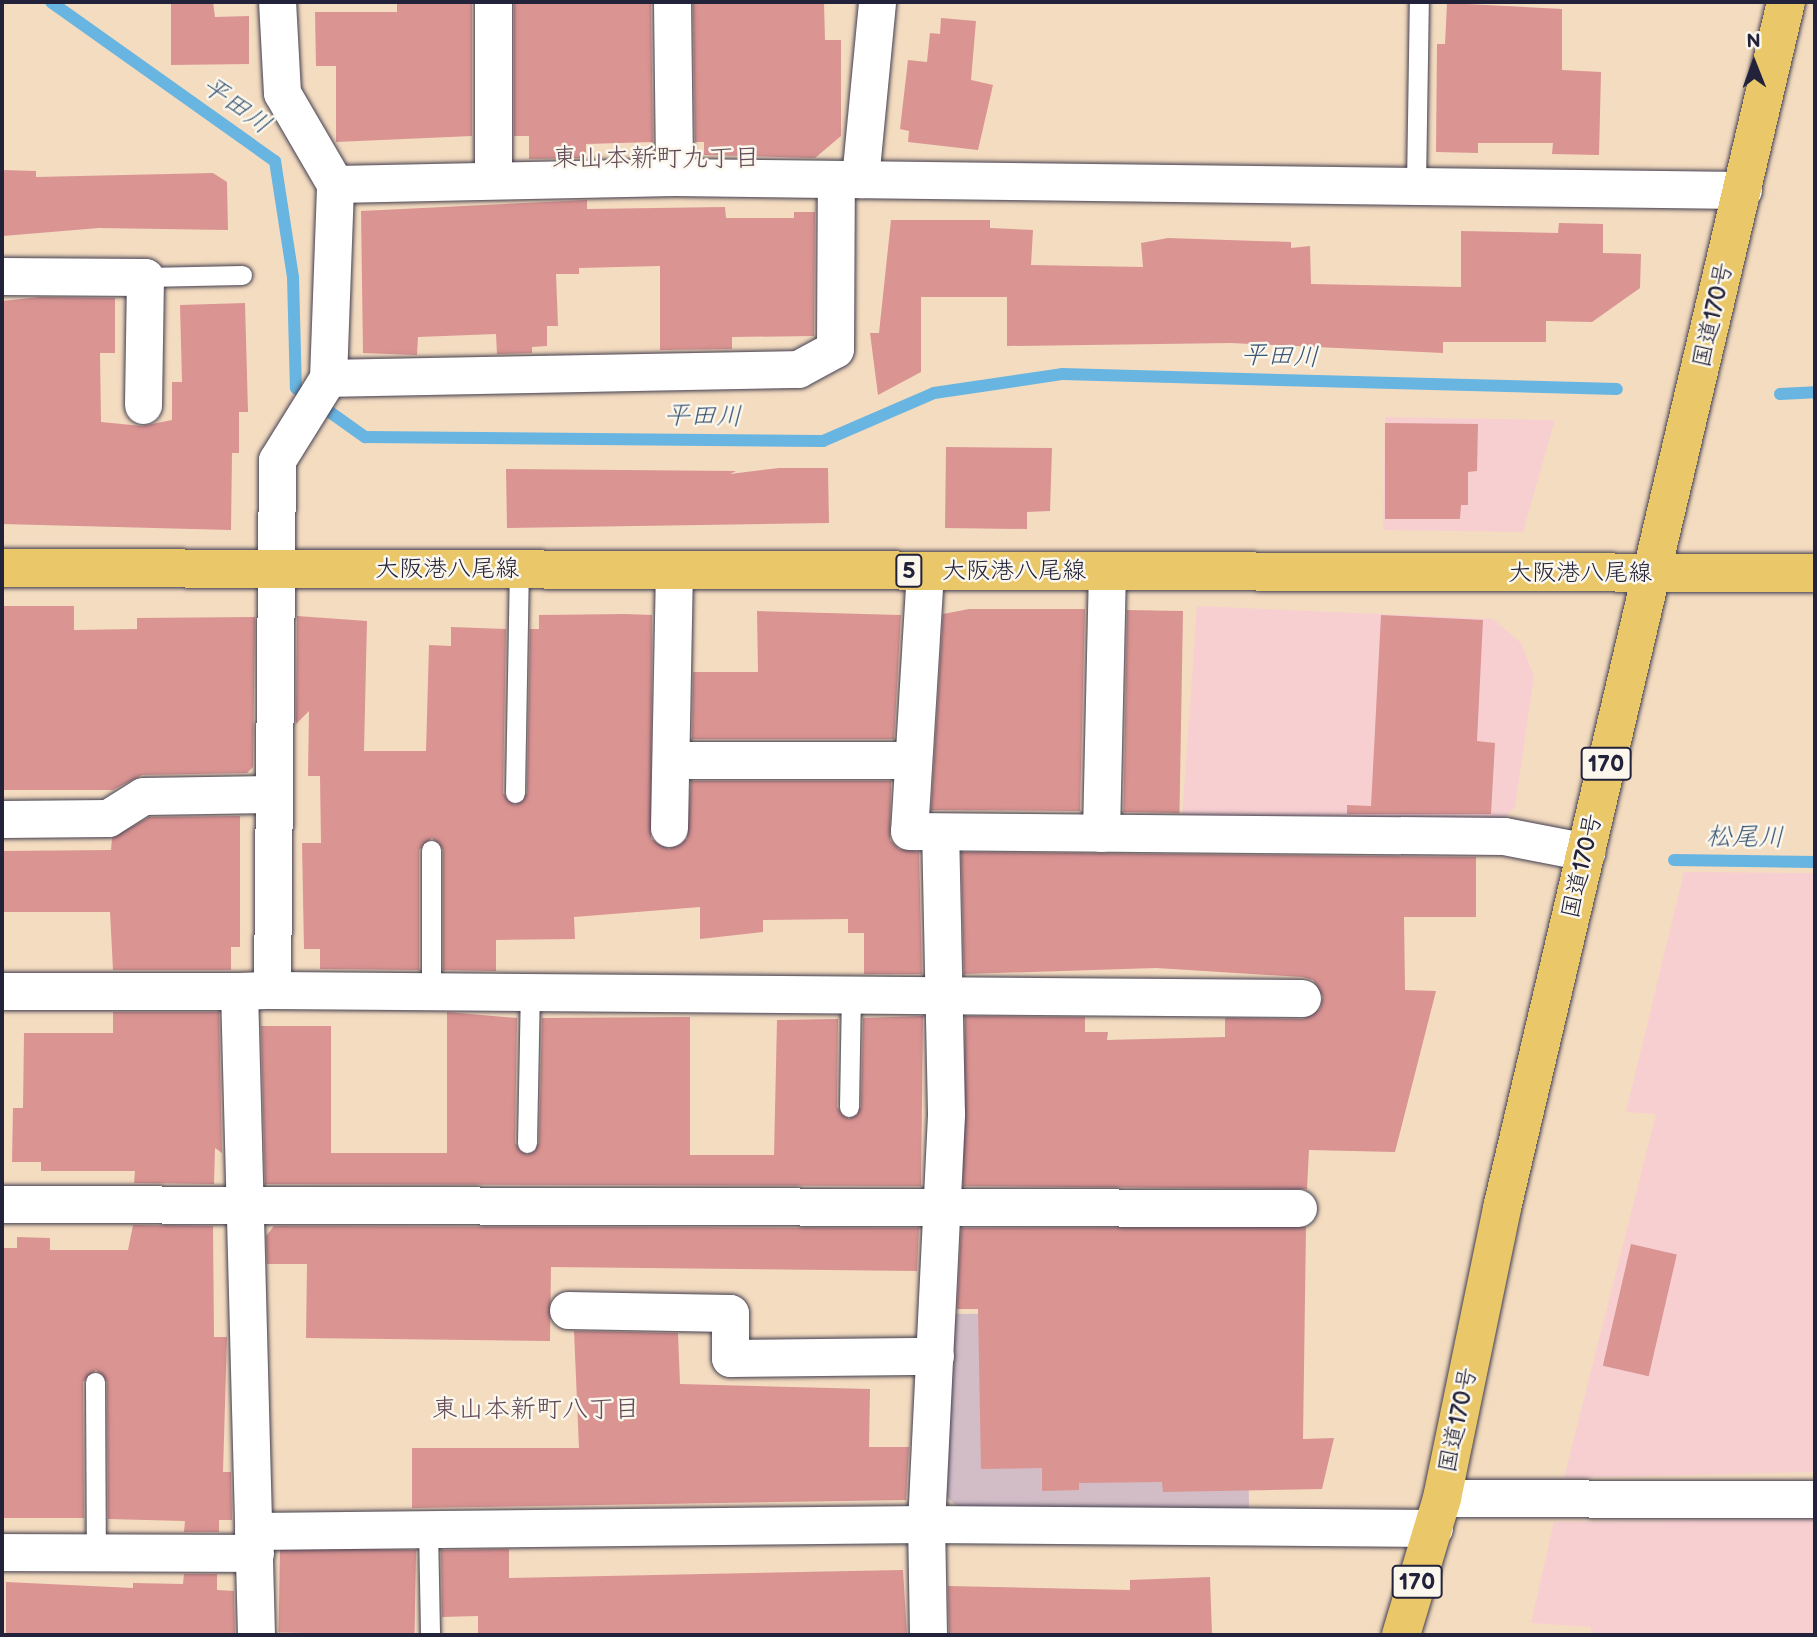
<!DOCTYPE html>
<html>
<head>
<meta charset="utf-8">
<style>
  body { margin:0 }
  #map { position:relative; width:1817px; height:1637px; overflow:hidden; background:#f4dcc0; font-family:"Balsamiq Sans","Klee One",sans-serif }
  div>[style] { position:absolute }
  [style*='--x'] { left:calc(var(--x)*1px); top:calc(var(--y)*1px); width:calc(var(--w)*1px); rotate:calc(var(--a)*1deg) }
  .built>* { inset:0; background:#f7cfd1 }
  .industrial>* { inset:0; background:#d2bdc6 }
  .stream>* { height:12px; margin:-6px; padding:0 6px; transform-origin:6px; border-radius:6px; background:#68b5e1 }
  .building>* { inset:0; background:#da9492; transform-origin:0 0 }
  .roads { filter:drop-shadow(0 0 2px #423e4f) drop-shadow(0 0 2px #423e4f) }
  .lane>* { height:19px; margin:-9.5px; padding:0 9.5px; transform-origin:9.5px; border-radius:9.5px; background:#fff }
  .street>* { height:37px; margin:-18.5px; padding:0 18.5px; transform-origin:18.5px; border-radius:18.5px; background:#fff }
  .primary>* { height:38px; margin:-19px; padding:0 19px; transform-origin:19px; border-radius:19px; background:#eac769 }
  .highway>* { height:38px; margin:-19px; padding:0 19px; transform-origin:19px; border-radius:19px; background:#eac769 }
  span { translate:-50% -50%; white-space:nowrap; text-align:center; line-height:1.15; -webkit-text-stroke:5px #fbf7ec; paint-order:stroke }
  .shield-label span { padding:2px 5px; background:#fbf7ec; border:2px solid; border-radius:5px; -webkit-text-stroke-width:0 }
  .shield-label { font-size:23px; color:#22223b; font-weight:700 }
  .street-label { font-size:24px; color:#22223b }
  .water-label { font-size:26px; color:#3a5575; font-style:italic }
  .neighbourhood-label { font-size:26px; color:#624a59 }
  .frame { position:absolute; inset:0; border:4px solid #22223b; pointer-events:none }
  .north { position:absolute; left:1719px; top:28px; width:70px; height:70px; -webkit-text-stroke:5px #fbf7ec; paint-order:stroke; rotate:359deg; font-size:19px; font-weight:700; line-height:28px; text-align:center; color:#22223b }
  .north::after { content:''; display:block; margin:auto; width:24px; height:32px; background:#22223b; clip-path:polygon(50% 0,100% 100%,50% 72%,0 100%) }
</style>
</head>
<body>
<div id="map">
  <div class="built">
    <div style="clip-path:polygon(1385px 417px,1555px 420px,1523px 532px,1383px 530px)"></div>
    <div style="clip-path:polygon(1197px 606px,1493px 619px,1521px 643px,1534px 676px,1515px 807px,1500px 820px,1182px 819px)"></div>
    <div style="clip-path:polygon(1684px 872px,1815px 873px,1815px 1472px,1564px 1478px,1656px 1114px,1626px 1112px)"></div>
    <div style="clip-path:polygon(1815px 1519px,1815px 1635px,1591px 1635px,1591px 1627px,1531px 1623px,1554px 1522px)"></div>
  </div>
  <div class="industrial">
    <div style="clip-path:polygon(1247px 1312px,1249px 1510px,966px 1515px,947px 1497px,954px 1314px)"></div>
  </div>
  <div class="stream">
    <div style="--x:51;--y:2;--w:275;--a:35.4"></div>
    <div style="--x:275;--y:161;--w:117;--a:81.2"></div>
    <div style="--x:293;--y:277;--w:111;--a:88.5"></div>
    <div style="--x:296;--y:388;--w:85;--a:35.4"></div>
    <div style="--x:365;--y:437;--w:458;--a:0.5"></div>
    <div style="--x:823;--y:441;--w:121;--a:-23.4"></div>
    <div style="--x:934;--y:393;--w:129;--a:-8.4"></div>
    <div style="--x:1062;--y:374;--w:555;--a:1.55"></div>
    <div style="--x:1780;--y:394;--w:35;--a:-3"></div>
    <div style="--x:1674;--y:860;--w:141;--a:0.8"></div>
  </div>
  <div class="building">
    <div style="clip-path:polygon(171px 2px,213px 2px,215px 17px,249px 16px,249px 64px,171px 65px)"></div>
    <div style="clip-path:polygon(397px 2px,472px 2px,472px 136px,336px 142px,336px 66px,316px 66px,315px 12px,397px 12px)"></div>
    <div style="clip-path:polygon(514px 2px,651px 2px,653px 142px,586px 144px,586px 158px,529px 159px,529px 136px,514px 136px)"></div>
    <div style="clip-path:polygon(693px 2px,824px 2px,825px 40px,841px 40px,841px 136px,815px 158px,704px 155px,704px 142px,695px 142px)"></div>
    <div style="clip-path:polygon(1447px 3px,1562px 9px,1562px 70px,1601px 72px,1599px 155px,1552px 154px,1553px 143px,1478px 143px,1478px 153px,1436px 152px,1437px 44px,1445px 44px)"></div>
    <div style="clip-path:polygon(941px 18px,976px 21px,971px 80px,993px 85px,978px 150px,908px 142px,909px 131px,900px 129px,908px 60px,927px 62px,930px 33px,940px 34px)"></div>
    <div style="clip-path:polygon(2px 170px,36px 171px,36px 177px,213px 173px,227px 182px,228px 230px,99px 228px,3px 236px)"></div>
    <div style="clip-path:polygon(587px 200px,587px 209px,725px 207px,726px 218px,794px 218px,794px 212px,815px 212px,814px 336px,732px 337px,732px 349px,660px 350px,660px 266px,579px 268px,579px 274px,556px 274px,558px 326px,547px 326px,547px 346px,532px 347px,532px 353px,497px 354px,496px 334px,418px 337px,417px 355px,363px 353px,361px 211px)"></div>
    <div style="clip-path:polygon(891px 220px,990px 220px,990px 228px,1033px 230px,1031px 265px,1143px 267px,1141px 243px,1168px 238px,1291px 242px,1291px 248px,1310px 246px,1311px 284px,1461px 287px,1461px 231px,1558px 233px,1559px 223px,1603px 224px,1603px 253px,1641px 254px,1640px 288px,1592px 322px,1546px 321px,1546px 342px,1443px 342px,1443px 353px,1231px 343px,1007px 346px,1007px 297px,921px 297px,921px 372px,878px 395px,870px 333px,879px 333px)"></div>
    <div style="clip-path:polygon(40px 297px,115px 298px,115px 353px,100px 353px,101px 422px,142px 426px,172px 420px,172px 382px,182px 382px,180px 305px,245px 303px,248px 412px,239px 412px,239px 453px,232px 453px,231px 530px,2px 524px,2px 301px)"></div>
    <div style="clip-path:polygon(1385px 423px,1478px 424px,1477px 471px,1468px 472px,1468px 505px,1461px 505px,1460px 519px,1385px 519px)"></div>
    <div style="clip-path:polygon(946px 447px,1052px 448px,1050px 511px,1027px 512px,1027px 529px,945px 528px)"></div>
    <div style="clip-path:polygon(779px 468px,828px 468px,829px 523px,507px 528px,506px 469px,736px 471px,730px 474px)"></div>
    <div style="clip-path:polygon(2px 606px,74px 606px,74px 630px,137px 629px,137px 618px,255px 617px,253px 767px,247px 773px,142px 775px,113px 790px,2px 790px)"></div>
    <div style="clip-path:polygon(969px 609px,1085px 609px,1080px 811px,931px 810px,943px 614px)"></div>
    <div style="left:1127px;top:610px;width:56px;height:202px;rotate:1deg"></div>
    <div style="clip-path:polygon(757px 611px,901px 615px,894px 739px,692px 739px,693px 672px,758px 672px)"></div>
    <div style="clip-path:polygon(626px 614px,652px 615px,651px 839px,669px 849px,687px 839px,691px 781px,891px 781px,890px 840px,899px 849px,919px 852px,922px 974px,864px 974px,864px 933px,848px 933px,848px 919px,763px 920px,763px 932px,700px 939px,700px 907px,574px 917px,575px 939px,496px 940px,496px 971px,443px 970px,443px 850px,432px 838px,419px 850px,419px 970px,320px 969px,320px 949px,304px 949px,302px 843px,321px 843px,320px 776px,308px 776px,309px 711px,296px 724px,297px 616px,367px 621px,364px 751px,426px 751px,429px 645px,451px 646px,451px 627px,506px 629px,503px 793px,515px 805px,527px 793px,530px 629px,539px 629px,539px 615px)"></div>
    <div style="clip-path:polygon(1381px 615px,1483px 620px,1477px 741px,1495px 743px,1491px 814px,1347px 814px,1347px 805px,1371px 806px)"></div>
    <div style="clip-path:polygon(240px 816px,240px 947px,231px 947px,231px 970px,113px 970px,110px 912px,2px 912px,2px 851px,111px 850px,112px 838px,149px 817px)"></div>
    <div style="clip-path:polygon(961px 852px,1476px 857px,1476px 917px,1404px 917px,1405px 990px,1436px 991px,1395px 1152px,1309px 1150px,1307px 1189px,963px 1186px,965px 1016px,1085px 1017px,1085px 1032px,1108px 1032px,1107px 1040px,1225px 1037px,1225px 1018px,1303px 1019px,1320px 1009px,1323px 997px,1313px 980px,1302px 977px,1156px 968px,964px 974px)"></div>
    <div style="clip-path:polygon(113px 1012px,219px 1012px,222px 1153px,215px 1148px,214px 1184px,134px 1183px,135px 1171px,41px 1171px,41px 1162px,12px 1162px,13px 1108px,23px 1108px,24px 1033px,113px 1033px)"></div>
    <div style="clip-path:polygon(447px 1012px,517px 1018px,515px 1143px,527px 1155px,539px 1143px,542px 1018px,690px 1017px,690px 1155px,774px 1155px,777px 1020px,838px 1019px,837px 1107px,849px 1119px,861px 1107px,863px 1018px,923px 1016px,921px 1186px,265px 1184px,261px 1026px,331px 1026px,331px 1153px,447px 1153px)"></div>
    <div style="clip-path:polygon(133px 1225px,213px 1226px,214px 1337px,227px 1337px,223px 1472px,231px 1472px,232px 1520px,219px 1520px,219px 1532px,184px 1532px,185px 1521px,108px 1519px,107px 1382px,96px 1370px,83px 1382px,84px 1518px,2px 1518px,2px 1248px,17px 1248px,17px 1237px,50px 1238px,50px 1250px,128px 1250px)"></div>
    <div style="clip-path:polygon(274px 1226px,919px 1228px,917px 1271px,551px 1267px,550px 1341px,306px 1338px,307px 1264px,267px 1264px,266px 1236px)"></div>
    <div style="clip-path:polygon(1306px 1227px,1303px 1439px,1334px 1438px,1322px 1489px,1163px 1492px,1162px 1482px,1079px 1483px,1079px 1490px,1042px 1491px,1042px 1468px,981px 1469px,978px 1309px,957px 1309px,961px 1228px)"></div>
    <div style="left:1631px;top:1244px;width:47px;height:125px;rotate:13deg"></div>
    <div style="clip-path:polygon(574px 1331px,678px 1333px,680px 1384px,870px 1389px,869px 1447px,909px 1447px,906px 1500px,412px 1508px,412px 1448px,579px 1448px)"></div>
    <div style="clip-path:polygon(509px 1549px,509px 1578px,903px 1570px,907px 1635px,478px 1635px,478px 1616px,442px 1617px,441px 1550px)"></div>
    <div style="left:416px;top:1550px;width:85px;height:136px;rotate:91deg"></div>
    <div style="clip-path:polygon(184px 1574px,217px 1574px,217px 1590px,234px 1591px,235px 1635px,6px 1635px,6px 1582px,133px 1588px,133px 1583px,183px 1584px)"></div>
    <div style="clip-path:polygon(1210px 1577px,1212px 1635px,949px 1635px,948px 1586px,1130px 1590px,1130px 1580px)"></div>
  </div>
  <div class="roads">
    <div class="lane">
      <div style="--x:1416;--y:184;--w:182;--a:-89.1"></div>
      <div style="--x:145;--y:277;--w:97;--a:-1.2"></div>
      <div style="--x:515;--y:793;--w:224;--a:-89"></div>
      <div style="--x:431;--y:850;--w:142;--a:90"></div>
      <div style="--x:849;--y:1107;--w:110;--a:-89"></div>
      <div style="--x:527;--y:1143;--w:150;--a:-88.9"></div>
      <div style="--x:95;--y:1382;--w:170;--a:89.7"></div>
      <div style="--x:428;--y:1528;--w:107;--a:88.9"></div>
    </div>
    <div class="street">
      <div style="--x:672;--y:2;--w:175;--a:89.3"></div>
      <div style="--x:860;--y:179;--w:178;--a:-84.5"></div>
      <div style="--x:493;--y:180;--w:178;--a:-90"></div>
      <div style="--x:335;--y:184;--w:339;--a:-1.2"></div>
      <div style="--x:674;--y:177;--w:1069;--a:0.7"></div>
      <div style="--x:2;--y:276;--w:143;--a:0.4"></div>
      <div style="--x:145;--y:277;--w:128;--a:90.9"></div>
      <div style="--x:328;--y:378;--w:470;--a:-1.1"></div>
      <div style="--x:798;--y:369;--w:42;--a:-28.4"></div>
      <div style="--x:835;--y:349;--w:170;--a:-89.7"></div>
      <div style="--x:925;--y:571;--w:260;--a:93.5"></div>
      <div style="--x:909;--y:831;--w:595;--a:0.48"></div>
      <div style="--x:1504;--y:836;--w:84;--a:11"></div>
      <div style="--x:671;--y:760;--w:242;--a:0"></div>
      <div style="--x:2;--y:819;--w:106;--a:-0.5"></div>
      <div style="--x:108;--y:818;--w:41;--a:-32.2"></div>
      <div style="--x:143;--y:796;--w:128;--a:-0.9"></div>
      <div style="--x:669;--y:828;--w:258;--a:-88.9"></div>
      <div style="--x:1101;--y:833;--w:262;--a:-88.7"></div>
      <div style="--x:272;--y:990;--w:1030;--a:0.45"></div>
      <div style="--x:2;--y:991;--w:237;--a:0"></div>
      <div style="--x:2;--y:1204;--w:1296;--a:0.18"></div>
      <div style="--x:568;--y:1310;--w:162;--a:1.1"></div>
      <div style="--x:730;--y:1313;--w:45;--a:90"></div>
      <div style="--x:730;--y:1358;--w:205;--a:-0.6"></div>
      <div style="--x:1442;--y:1498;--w:373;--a:0.2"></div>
      <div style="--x:253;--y:1531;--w:673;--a:-0.6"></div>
      <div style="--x:926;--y:1524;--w:508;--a:0.45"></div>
      <div style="--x:2;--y:1552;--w:253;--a:0.2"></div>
      <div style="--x:256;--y:1635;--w:644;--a:-91.51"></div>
      <div style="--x:239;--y:991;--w:33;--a:-2"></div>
      <div style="--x:272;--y:990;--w:530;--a:-89.46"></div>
      <div style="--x:277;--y:460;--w:97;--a:-58.1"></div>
      <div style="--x:328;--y:378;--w:194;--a:-87.9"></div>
      <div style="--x:335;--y:184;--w:105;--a:-120.2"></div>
      <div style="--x:282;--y:93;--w:91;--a:-93.1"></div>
      <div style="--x:928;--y:1635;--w:111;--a:-91"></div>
      <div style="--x:926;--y:1524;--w:411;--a:-87.2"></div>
      <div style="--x:946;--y:1113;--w:281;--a:-91.2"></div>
    </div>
    <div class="primary">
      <div style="--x:2;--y:568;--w:1813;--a:0.16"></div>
    </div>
    <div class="highway">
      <div style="--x:1401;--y:1635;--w:143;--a:-73.3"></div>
      <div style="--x:1442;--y:1498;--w:296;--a:-78.3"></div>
      <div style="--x:1502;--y:1208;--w:1239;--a:-76.75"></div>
    </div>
  </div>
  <div class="shield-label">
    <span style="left:909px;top:571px">5</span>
    <span style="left:1606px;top:764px">170</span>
    <span style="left:1417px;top:1582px">170</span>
  </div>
  <div class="street-label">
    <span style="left:1713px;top:315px;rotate:-77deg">国道170号</span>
    <span style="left:447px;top:569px">大阪港八尾線</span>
    <span style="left:1014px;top:571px">大阪港八尾線</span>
    <span style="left:1580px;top:573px">大阪港八尾線</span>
    <span style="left:1582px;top:866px;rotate:-77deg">国道170号</span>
    <span style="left:1458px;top:1420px;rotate:-78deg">国道170号</span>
  </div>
  <div class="water-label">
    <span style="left:236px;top:106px;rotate:36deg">平田川</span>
    <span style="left:1280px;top:357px;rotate:2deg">平田川</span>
    <span style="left:703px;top:417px;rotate:1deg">平田川</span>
    <span style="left:1745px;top:838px;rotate:1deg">松尾川</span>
  </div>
  <div class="neighbourhood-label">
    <span style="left:656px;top:159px">東山本新町九丁目</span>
    <span style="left:536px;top:1410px">東山本新町八丁目</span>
  </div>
  <div class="frame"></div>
  <div class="north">N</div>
</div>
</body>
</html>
